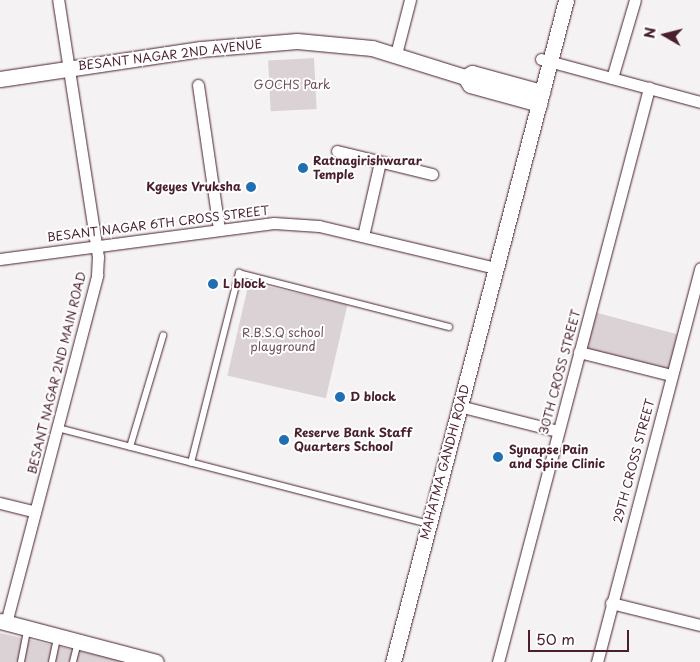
<!DOCTYPE html>
<html>
<head>
<meta charset="utf-8">
<style>
  body { margin:0 }
  #map { position:relative; width:700px; height:662px; overflow:hidden; background:#f4f2f2; font-family:"Playpen Sans",sans-serif }
  div>[style] { position:absolute }
  [style*='--x'] { left:calc(var(--x)*1px); top:calc(var(--y)*1px); width:calc(var(--w)*1px); rotate:calc(var(--a)*1deg) }
  .green>* { inset:0; background:#dbd2d5; transform-origin:0 0 }
  .roads { filter:drop-shadow(0 0 1px #4a1f2b) drop-shadow(0 0 1px #4a1f2b) }
  .lane>* { height:5.5px; margin:-2.75px; padding:0 2.75px; transform-origin:2.75px; border-radius:2.75px; background:#fff }
  .street>* { height:11px; margin:-5.5px; padding:0 5.5px; transform-origin:5.5px; border-radius:5.5px; background:#fff }
  .secondary>* { height:15px; margin:-7.5px; padding:0 7.5px; transform-origin:7.5px; border-radius:7.5px; background:#fff }
  .dots>* { width:14px; height:14px; translate:-50% -50%; box-sizing:border-box; border:2px solid #fff; border-radius:50% }
  span { translate:-50% -50%; white-space:nowrap; text-align:center; line-height:1.15; -webkit-text-stroke:4px #fff; paint-order:stroke }
  .street-label { font-size:12px; color:#4a1f2b }
  .park-label { font-size:12px; color:#6e4c56 }
  .poi-label { font-size:12px; color:#4a1f2b; font-weight:700 }
  .left { translate:0 -50%; text-align:left }
  .right { translate:-100% -50%; text-align:right }
  .north { position:absolute; left:640px; top:10px; width:50px; height:50px; -webkit-text-stroke:4px #fff; paint-order:stroke; rotate:278deg; font-size:14px; font-weight:700; line-height:20px; text-align:center; color:#4a1f2b }
  .north::after { content:''; display:block; margin:auto; width:18px; height:22px; background:#4a1f2b; clip-path:polygon(50% 0,100% 100%,50% 72%,0 100%) }
  .scale { position:absolute; left:528px; top:630px; width:101px; height:22px; box-sizing:border-box; border:2px solid #4a1f2b; border-top:0; padding-left:6px; font-size:15px; line-height:18px; white-space:nowrap; color:#4a1f2b; -webkit-text-stroke:4px #fff; paint-order:stroke }
</style>
</head>
<body>
<div id="map">
  <div class="green">
    <div style="left:314px;top:58px;width:51px;height:46px;rotate:87deg"></div>
    <div style="left:249px;top:282px;width:101px;height:96px;rotate:13deg"></div>
    <div style="left:594px;top:312px;width:87px;height:41px;rotate:15deg"></div>
    <div style="clip-path:polygon(0 633px,127px 662px,0 662px)"></div>
  </div>
  <div class="roads">
    <div class="lane">
      <div style="--x:58;--y:428;--w:383;--a:14.5"></div>
      <div style="--x:130;--y:447;--w:116;--a:-73.4"></div>
      <div style="--x:191;--y:463;--w:196;--a:-75.8"></div>
      <div style="--x:239;--y:273;--w:217;--a:14.4"></div>
      <div style="--x:21;--y:662;--w:33;--a:-79"></div>
      <div style="--x:52;--y:662;--w:25;--a:-78"></div>
      <div style="--x:73;--y:662;--w:21;--a:-76"></div>
    </div>
    <div class="street">
      <div style="--x:396;--y:54;--w:56;--a:-75.5"></div>
      <div style="--x:541;--y:59;--w:165;--a:15.1"></div>
      <div style="--x:612;--y:78;--w:81;--a:-73.6"></div>
      <div style="--x:198;--y:85;--w:146;--a:81.7"></div>
      <div style="--x:337;--y:151;--w:98;--a:13.6"></div>
      <div style="--x:363;--y:236;--w:76;--a:-77.1"></div>
      <div style="--x:0;--y:259;--w:276;--a:-7.5"></div>
      <div style="--x:274;--y:223;--w:45;--a:3.8"></div>
      <div style="--x:319;--y:226;--w:181;--a:13.4"></div>
      <div style="--x:579;--y:352;--w:95;--a:14"></div>
      <div style="--x:459;--y:406;--w:102;--a:14.2"></div>
      <div style="--x:0;--y:503;--w:36;--a:14"></div>
      <div style="--x:611;--y:603;--w:92;--a:13.9"></div>
      <div style="--x:6;--y:623;--w:360;--a:-75.3"></div>
      <div style="--x:97;--y:275;--w:18;--a:-87"></div>
      <div style="--x:98;--y:257;--w:260;--a:-98.8"></div>
      <div style="--x:498;--y:662;--w:594;--a:-75.26"></div>
      <div style="--x:597;--y:662;--w:407;--a:-75.3"></div>
    </div>
    <div class="secondary">
      <div style="--x:465;--y:77;--w:8;--a:-30"></div>
      <div style="--x:472;--y:73;--w:73;--a:15.2"></div>
      <div style="--x:465;--y:77;--w:9;--a:58"></div>
      <div style="--x:470;--y:85;--w:72;--a:15.4"></div>
      <div style="--x:0;--y:79;--w:203;--a:-8.5"></div>
      <div style="--x:201;--y:49;--w:96;--a:-4.8"></div>
      <div style="--x:297;--y:41;--w:75;--a:5.3"></div>
      <div style="--x:372;--y:48;--w:97;--a:17.3"></div>
      <div style="--x:0;--y:621;--w:161;--a:14.7"></div>
      <div style="--x:393;--y:662;--w:684;--a:-75.35"></div>
    </div>
  </div>
  <div class="dots">
    <div style="left:303px;top:168px;background:#1f6fb2"></div>
    <div style="left:251px;top:187px;background:#1f6fb2"></div>
    <div style="left:213px;top:284px;background:#1f6fb2"></div>
    <div style="left:340px;top:397px;background:#1f6fb2"></div>
    <div style="left:284px;top:440px;background:#1f6fb2"></div>
    <div style="left:498px;top:457px;background:#1f6fb2"></div>
  </div>
  <div class="street-label">
    <span style="left:170px;top:55px;rotate:-7deg">BESANT NAGAR 2ND AVENUE</span>
    <span style="left:158px;top:224px;rotate:-7deg">BESANT NAGAR 6TH CROSS STREET</span>
    <span style="left:560px;top:372px;rotate:-75deg">30TH CROSS STREET</span>
    <span style="left:57px;top:373px;rotate:-76deg">BESANT NAGAR 2ND MAIN ROAD</span>
    <span style="left:634px;top:461px;rotate:-75deg">29TH CROSS STREET</span>
    <span style="left:445px;top:462px;rotate:-75deg">MAHATMA GANDHI ROAD</span>
  </div>
  <div class="park-label">
    <span style="left:292px;top:85px">GOCHS Park</span>
    <span style="left:283px;top:340px">R.B.S.Q school<br>playground</span>
  </div>
  <div class="poi-label">
    <span class="left" style="left:313px;top:168px">Ratnagirishwarar<br>Temple</span>
    <span class="right" style="left:241px;top:187px">Kgeyes Vruksha</span>
    <span class="left" style="left:223px;top:284px">L block</span>
    <span class="left" style="left:350px;top:397px">D block</span>
    <span class="left" style="left:294px;top:440px">Reserve Bank Staff<br>Quarters School</span>
    <span class="left" style="left:509px;top:457px">Synapse Pain<br>and Spine Clinic</span>
  </div>
  <div class="north">N</div>
  <div class="scale">50 m</div>
</div>
</body>
</html>
